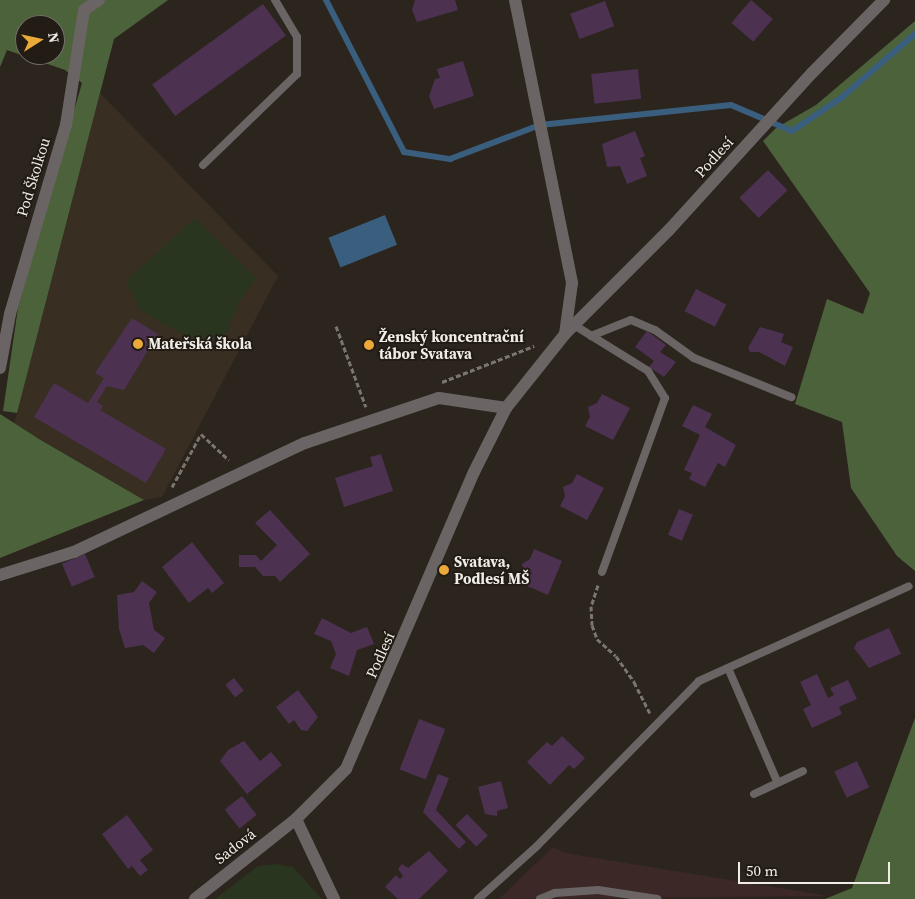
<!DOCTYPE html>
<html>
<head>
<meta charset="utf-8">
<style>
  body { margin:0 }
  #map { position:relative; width:915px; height:899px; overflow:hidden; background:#2c251e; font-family:"Source Serif 4",serif }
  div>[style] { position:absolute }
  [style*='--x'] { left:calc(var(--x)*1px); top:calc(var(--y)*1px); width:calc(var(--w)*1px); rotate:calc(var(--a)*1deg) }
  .commercial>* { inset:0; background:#3c2826 }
  .built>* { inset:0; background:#382e22 }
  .green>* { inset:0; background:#29351e }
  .forest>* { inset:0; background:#4c623a }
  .water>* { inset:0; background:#3a5e7d; transform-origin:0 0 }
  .stream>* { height:6px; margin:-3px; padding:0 3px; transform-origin:3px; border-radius:3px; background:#3a5e7d }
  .building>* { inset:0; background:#4c3151; transform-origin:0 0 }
  .path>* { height:3px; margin-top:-1.5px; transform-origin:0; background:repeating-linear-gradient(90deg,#7a756e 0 5px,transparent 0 7.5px) }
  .lane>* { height:8px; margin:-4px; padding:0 4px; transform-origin:4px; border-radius:4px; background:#6a6564 }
  .street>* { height:12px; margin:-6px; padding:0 6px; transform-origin:6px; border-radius:6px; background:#6a6564 }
  .dots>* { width:14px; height:14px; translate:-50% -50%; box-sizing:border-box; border:2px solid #221c15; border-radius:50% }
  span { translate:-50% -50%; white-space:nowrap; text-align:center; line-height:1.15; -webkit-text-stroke:4px #221c15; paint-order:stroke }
  .street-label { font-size:15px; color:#f0ece7 }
  .poi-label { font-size:15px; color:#f0ece7; font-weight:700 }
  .left { translate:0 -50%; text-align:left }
  .north { position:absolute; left:15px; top:15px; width:50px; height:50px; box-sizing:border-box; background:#221c15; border:1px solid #746f69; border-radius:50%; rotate:80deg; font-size:14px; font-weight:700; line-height:20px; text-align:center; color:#f0ece7 }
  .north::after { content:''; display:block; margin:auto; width:18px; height:22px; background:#eba939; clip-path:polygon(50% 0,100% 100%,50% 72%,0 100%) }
  .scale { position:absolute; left:738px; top:862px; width:152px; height:22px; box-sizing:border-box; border:2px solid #f0ece7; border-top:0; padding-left:6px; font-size:15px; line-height:18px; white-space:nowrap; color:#f0ece7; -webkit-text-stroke:4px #221c15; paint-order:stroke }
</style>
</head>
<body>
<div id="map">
  <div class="commercial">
    <div style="clip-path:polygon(553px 847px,565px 853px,829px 896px,499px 899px)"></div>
  </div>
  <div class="built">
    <div style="clip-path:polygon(100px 93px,278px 276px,162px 497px,144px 500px,14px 424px)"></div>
  </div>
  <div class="green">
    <div style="clip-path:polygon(195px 218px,256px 278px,238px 304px,224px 340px,196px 342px,140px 310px,126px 281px)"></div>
    <div style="clip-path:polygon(276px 864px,293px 867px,322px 899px,215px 899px,258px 866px)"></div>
  </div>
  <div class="forest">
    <div style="clip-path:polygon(evenodd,0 0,168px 0,114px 39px,17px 413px,3px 411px,18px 308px,82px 83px,65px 70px,7px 50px,0 67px,0 0,25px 25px,55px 25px,55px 55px,25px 55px,25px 25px)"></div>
    <div style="clip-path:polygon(915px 21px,915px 571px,897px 556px,851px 488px,842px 422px,795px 404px,827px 299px,863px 314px,870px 293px,763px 141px,776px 128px,816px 105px)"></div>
    <div style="clip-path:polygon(0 414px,39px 439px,144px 500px,0 558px)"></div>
    <div style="clip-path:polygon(915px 718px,915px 899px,825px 899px,852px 888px)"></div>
  </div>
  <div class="water">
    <div style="left:385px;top:215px;width:32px;height:61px;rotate:68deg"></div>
  </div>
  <div class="stream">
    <div style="--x:326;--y:0;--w:171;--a:62.8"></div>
    <div style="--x:404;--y:152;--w:47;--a:8.7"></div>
    <div style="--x:450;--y:159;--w:96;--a:-20.7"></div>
    <div style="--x:540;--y:125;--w:192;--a:-6"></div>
    <div style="--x:731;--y:105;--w:66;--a:23.1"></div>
    <div style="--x:792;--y:131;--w:59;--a:-34"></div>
    <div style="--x:841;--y:98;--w:98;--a:-40.9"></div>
  </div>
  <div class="building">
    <div style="clip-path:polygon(415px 0,455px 0,458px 10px,417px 22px,412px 10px)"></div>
    <div style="left:751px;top:0;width:29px;height:30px;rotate:41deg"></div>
    <div style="left:605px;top:1px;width:27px;height:37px;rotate:70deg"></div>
    <div style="left:263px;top:4px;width:39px;height:137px;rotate:54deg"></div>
    <div style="clip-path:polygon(463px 61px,474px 96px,434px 109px,429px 96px,435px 79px,440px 78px,437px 69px)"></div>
    <div style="left:638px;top:69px;width:30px;height:47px;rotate:84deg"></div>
    <div style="clip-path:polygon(635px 131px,645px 156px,640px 158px,647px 176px,627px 184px,620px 166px,607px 167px,602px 144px)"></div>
    <div style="left:768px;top:170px;width:28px;height:40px;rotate:46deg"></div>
    <div style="left:696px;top:289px;width:34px;height:25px;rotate:27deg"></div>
    <div style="clip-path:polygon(132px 318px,158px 334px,124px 390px,107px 386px,97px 402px,103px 406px,100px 410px,166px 449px,146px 483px,34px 417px,54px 383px,88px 403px,104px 378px,95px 373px)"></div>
    <div style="clip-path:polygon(760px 327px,784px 334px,781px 342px,793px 347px,785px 366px,759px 352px,750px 352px,748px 348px)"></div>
    <div style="clip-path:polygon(647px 331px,666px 345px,660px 352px,676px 362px,664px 377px,649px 367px,654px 361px,635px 347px)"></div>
    <div style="clip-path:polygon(602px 394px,630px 408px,613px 440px,585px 426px,590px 417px,588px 407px,597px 403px)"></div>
    <div style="clip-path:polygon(693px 405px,712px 414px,705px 427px,736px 445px,725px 467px,718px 463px,705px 487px,689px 479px,692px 473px,684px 470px,700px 435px,682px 426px)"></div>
    <div style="clip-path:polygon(381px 454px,393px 491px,344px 507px,335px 478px,373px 466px,370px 457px)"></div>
    <div style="clip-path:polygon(577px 474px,604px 488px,587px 520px,560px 506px,565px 496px,563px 487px,572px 483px)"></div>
    <div style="left:679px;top:509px;width:15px;height:28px;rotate:23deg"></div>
    <div style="clip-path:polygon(270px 510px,310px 554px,280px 582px,275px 576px,263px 576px,255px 567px,239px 567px,239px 555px,256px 555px,261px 561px,277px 545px,255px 523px)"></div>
    <div style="clip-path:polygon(192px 542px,224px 583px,212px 593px,208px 588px,189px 603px,162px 567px)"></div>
    <div style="clip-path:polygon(534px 549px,562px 561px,548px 595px,520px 583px,524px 573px,522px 564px,530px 559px)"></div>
    <div style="left:85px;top:554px;width:25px;height:25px;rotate:67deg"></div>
    <div style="clip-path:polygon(142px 581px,157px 592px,149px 603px,154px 630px,165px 638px,154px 653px,143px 645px,125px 648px,119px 629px,117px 595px,134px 592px)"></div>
    <div style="clip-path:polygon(322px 618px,351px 633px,367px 627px,374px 644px,357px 650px,349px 676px,330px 668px,336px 654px,331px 641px,314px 634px)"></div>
    <div style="clip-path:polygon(889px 628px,901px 654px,869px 668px,854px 648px,857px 642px)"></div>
    <div style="clip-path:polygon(817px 674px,828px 698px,834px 695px,830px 688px,848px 680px,857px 699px,839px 707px,842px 714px,812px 728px,803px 709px,811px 705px,800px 682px)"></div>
    <div style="left:234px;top:678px;width:16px;height:11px;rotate:52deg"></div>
    <div style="clip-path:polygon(298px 690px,318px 717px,307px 731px,301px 730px,294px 720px,289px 724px,276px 707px)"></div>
    <div style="left:419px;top:719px;width:28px;height:54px;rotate:21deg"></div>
    <div style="clip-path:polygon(562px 736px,585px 758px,574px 769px,569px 765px,550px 785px,527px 762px,547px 742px,552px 746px)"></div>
    <div style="clip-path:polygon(244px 741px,260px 761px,271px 752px,282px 765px,247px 794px,220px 761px,228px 750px)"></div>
    <div style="left:857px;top:761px;width:29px;height:25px;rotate:65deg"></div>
    <div style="clip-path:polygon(438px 774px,449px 778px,436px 810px,466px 842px,459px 849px,423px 812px)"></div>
    <div style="clip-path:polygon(501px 781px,508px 808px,497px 811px,497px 816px,485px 814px,478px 787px)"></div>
    <div style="left:242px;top:796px;width:24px;height:22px;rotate:52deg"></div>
    <div style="left:467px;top:814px;width:30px;height:16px;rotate:46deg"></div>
    <div style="clip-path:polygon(127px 815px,153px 850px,140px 860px,148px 870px,140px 876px,132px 866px,128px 869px,102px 834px)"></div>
    <div style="clip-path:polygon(429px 851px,448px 871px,419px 899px,398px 899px,385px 887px,396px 875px,400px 879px,403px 876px,398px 869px,402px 864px,408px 868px)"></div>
  </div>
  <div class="path">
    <div style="--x:336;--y:326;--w:86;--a:69.7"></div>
    <div style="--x:442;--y:382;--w:99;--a:-21.4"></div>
    <div style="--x:172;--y:487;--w:60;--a:-61.3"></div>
    <div style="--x:201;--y:434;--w:38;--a:43"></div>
    <div style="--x:598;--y:585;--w:22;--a:108"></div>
    <div style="--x:591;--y:606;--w:19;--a:87"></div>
    <div style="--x:592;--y:625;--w:15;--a:70"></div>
    <div style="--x:597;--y:639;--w:25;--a:42"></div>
    <div style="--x:616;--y:656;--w:32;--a:55"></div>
    <div style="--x:634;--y:682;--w:35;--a:63"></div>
  </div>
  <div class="lane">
    <div style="--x:203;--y:165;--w:131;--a:-44.1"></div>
    <div style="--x:297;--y:74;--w:37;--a:-90"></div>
    <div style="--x:297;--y:37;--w:43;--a:-120.7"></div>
    <div style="--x:574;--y:325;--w:87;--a:31.9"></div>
    <div style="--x:648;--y:371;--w:32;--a:58"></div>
    <div style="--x:665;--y:398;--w:185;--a:109.9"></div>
    <div style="--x:591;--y:336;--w:43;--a:-21.8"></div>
    <div style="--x:631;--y:320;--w:26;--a:23"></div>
    <div style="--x:655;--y:330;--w:48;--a:35.7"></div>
    <div style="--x:694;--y:358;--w:105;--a:21.9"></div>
    <div style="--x:728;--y:668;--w:123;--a:66.6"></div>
    <div style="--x:754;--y:794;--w:54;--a:-25.1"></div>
    <div style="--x:478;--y:899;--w:79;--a:-41.9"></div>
    <div style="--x:537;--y:846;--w:231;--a:-45.5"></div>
    <div style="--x:699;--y:681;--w:230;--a:-24.3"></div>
    <div style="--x:540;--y:899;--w:16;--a:-22"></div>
    <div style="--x:555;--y:893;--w:43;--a:-4"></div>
    <div style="--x:598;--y:890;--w:60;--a:8.7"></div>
  </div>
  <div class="street">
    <div style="--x:515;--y:0;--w:289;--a:78.6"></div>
    <div style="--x:572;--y:283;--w:51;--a:97.8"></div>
    <div style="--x:0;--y:368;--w:55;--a:-79.5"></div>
    <div style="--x:10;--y:314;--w:197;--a:-73.5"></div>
    <div style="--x:66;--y:125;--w:116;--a:-81.1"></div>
    <div style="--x:84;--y:10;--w:18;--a:-34"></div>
    <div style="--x:0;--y:575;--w:77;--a:-17.3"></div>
    <div style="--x:74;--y:552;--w:255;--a:-25.3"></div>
    <div style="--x:305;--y:443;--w:141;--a:-18.6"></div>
    <div style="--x:439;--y:398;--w:68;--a:8.5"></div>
    <div style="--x:296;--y:819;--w:89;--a:64.6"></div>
    <div style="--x:195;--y:899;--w:129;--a:-38.4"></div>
    <div style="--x:296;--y:819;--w:71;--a:-45"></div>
    <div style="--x:346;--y:769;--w:323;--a:-66.7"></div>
    <div style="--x:474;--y:472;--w:72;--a:-63.4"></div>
    <div style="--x:506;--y:408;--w:95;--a:-51.4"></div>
    <div style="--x:565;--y:334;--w:147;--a:-45"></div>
    <div style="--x:669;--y:230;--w:212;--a:-47.7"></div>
    <div style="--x:812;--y:73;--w:103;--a:-45.4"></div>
  </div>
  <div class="dots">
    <div style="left:138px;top:344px;background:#eba939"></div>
    <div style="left:369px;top:345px;background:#eba939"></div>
    <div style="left:444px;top:570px;background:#eba939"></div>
  </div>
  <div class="street-label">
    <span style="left:714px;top:157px;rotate:-48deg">Podlesí</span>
    <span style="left:33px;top:177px;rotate:-73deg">Pod Školkou</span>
    <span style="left:380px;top:655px;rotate:-66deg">Podlesí</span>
    <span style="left:235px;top:846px;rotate:-38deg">Sadová</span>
  </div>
  <div class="poi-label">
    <span class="left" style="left:379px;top:345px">Ženský koncentrační<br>tábor Svatava</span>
    <span class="left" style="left:148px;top:344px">Mateřská škola</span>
    <span class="left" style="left:454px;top:570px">Svatava,<br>Podlesí MŠ</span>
  </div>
  <div class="north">N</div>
  <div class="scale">50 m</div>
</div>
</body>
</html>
